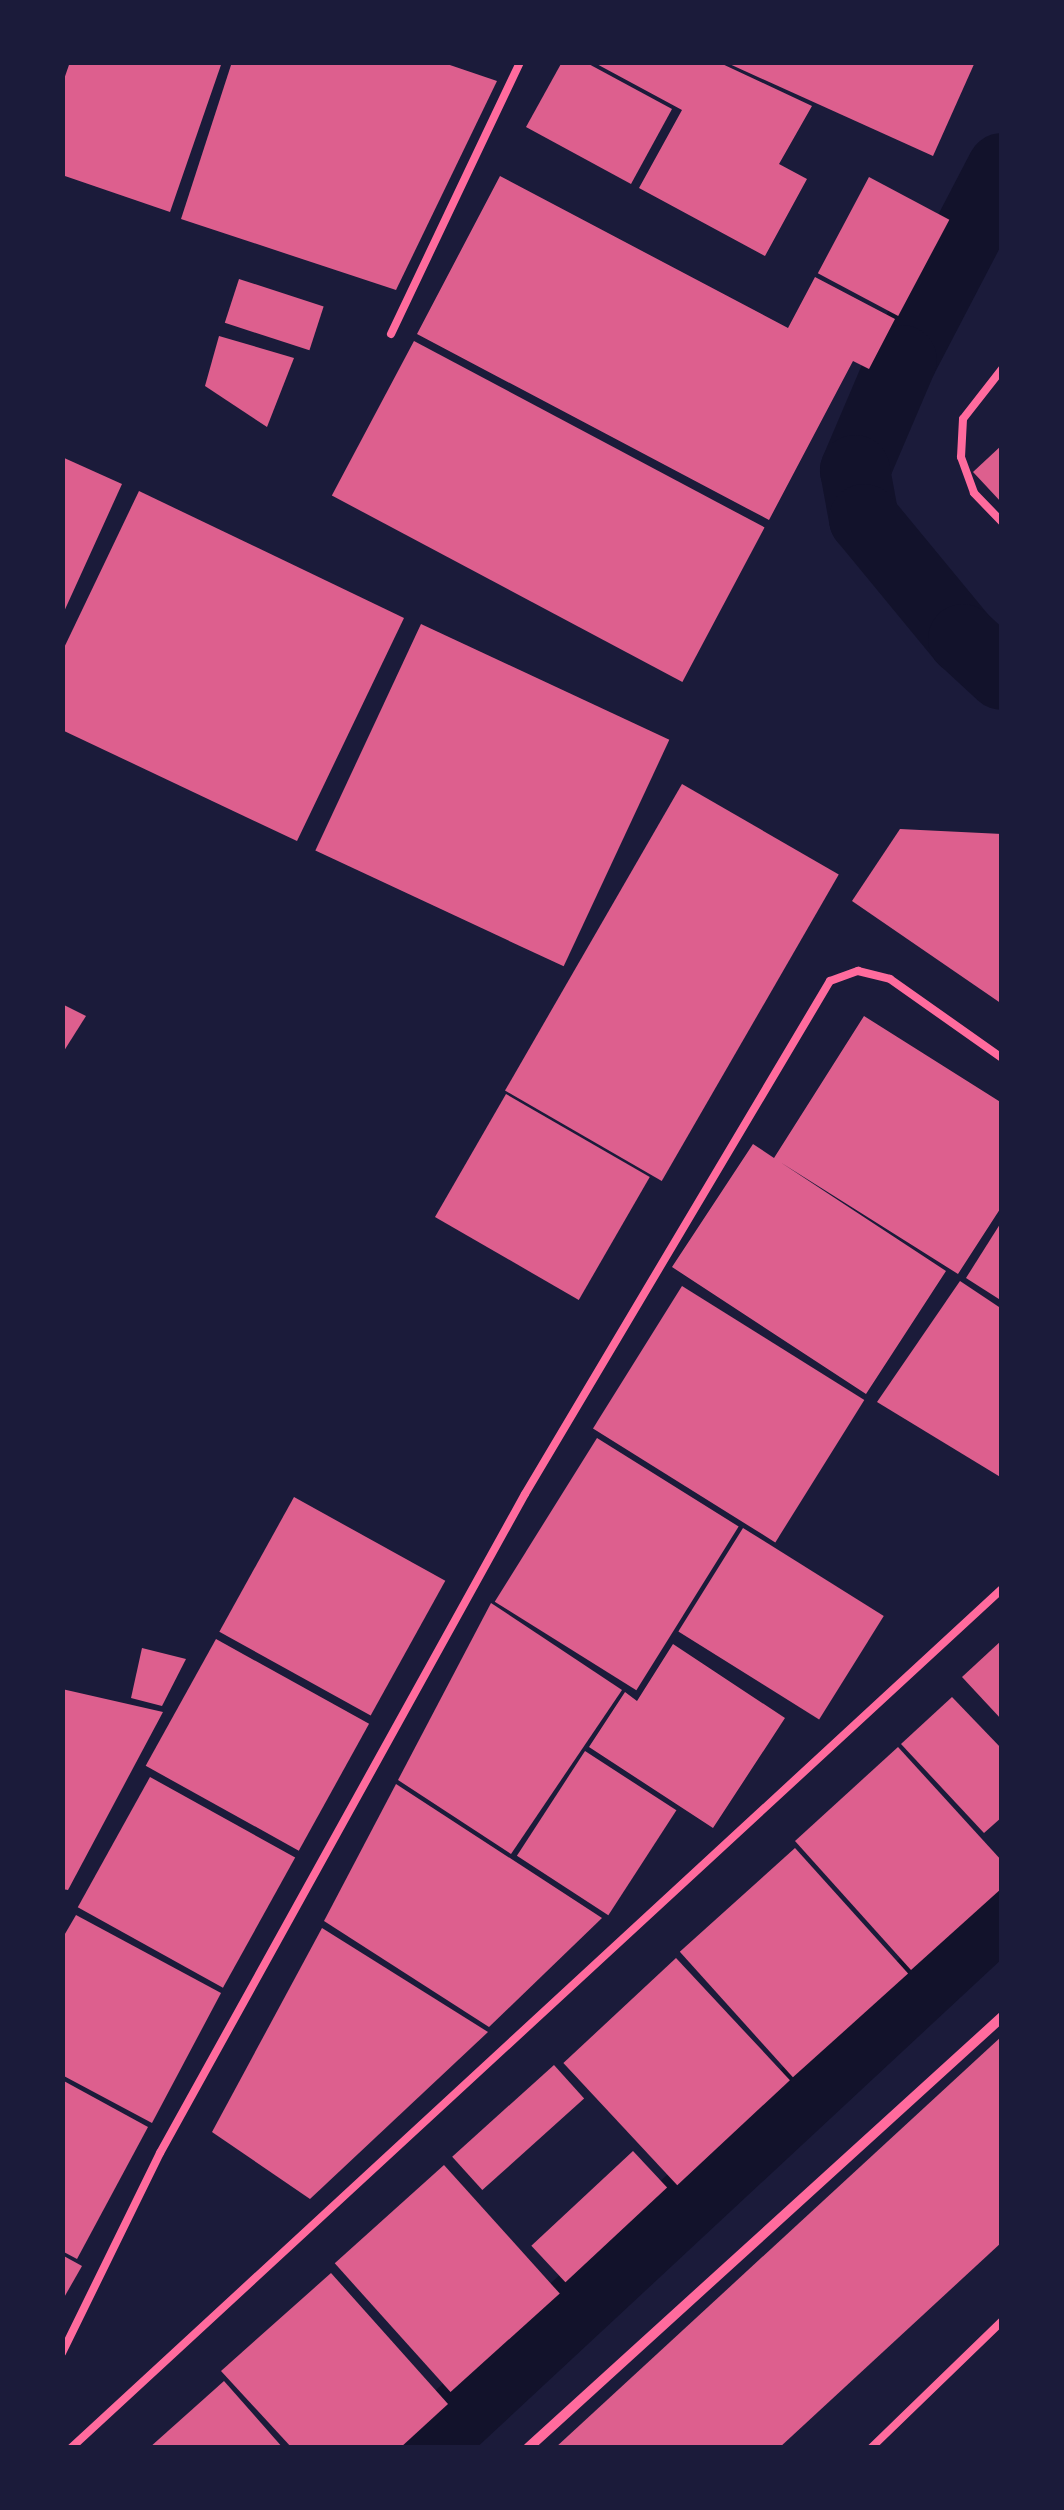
<!DOCTYPE html>
<html>
<head>
<meta charset="utf-8">
<style>
  body { margin:0 }
  #map { position:relative; width:1064px; height:2510px; overflow:hidden; background:#1b1b3a; font-family:Mulish,sans-serif }
  div>[style] { position:absolute }
  [style*='--x'] { left:calc(var(--x)*1px); top:calc(var(--y)*1px); width:calc(var(--w)*1px); rotate:calc(var(--a)*1deg) }
  .river>* { height:70px; margin:-35px; padding:0 35px; transform-origin:35px; border-radius:35px; background:#12122b }
  .building>* { inset:0; background:#dd5f8e; transform-origin:0 0 }
  .service>* { height:8px; margin:-4px; padding:0 4px; transform-origin:4px; border-radius:4px; background:#ff6b9d }
  .minor>* { height:10px; margin:-5px; padding:0 5px; transform-origin:5px; border-radius:5px; background:#ff6b9d }
  span { translate:-50% -50%; white-space:nowrap; text-align:center; line-height:1.15; -webkit-text-stroke:8px #1b1b3a; paint-order:stroke }
  .frame { position:absolute; inset:0; border:65px solid #1b1b3a; pointer-events:none }
</style>
</head>
<body>
<div id="map">
  <div class="river">
    <div style="--x:1002;--y:168;--w:216;--a:117.5"></div>
    <div style="--x:902;--y:360;--w:120;--a:113.1"></div>
    <div style="--x:855;--y:470;--w:50;--a:79.6"></div>
    <div style="--x:864;--y:519;--w:156;--a:50.5"></div>
    <div style="--x:963;--y:639;--w:53;--a:42.7"></div>
    <div style="--x:425;--y:2448;--w:788;--a:-42.94"></div>
  </div>
  <div class="building">
    <div style="clip-path:polygon(70px 62px,222px 62px,170px 212px,62px 175px,62px 85px)"></div>
    <div style="clip-path:polygon(232px 62px,441px 62px,497px 81px,396px 290px,181px 219px)"></div>
    <div style="clip-path:polygon(562px 62px,585px 62px,672px 109px,631px 184px,526px 127px)"></div>
    <div style="clip-path:polygon(593px 62px,718px 62px,812px 106px,779px 164px,807px 179px,765px 256px,639px 188px,682px 110px)"></div>
    <div style="clip-path:polygon(725px 62px,975px 62px,933px 156px)"></div>
    <div style="clip-path:polygon(500px 176px,788px 328px,815px 277px,895px 319px,869px 369px,853px 361px,769px 520px,417px 334px)"></div>
    <div style="left:869px;top:177px;width:91px;height:109px;rotate:28deg"></div>
    <div style="left:239px;top:279px;width:89px;height:46px;rotate:18deg"></div>
    <div style="clip-path:polygon(219px 336px,294px 358px,267px 427px,205px 386px)"></div>
    <div style="left:414px;top:341px;width:397px;height:175px;rotate:28deg"></div>
    <div style="clip-path:polygon(1002px 445px,1002px 503px,973px 472px)"></div>
    <div style="clip-path:polygon(62px 457px,122px 484px,62px 616px)"></div>
    <div style="clip-path:polygon(139px 491px,404px 618px,297px 841px,62px 730px,62px 652px)"></div>
    <div style="left:421px;top:624px;width:274px;height:250px;rotate:25deg"></div>
    <div style="left:682px;top:784px;width:181px;height:354px;rotate:30deg"></div>
    <div style="clip-path:polygon(900px 829px,1002px 834px,1002px 1004px,852px 901px)"></div>
    <div style="clip-path:polygon(62px 1004px,86px 1016px,62px 1054px)"></div>
    <div style="clip-path:polygon(864px 1016px,1002px 1103px,1002px 1206px,958px 1274px,780px 1162px,946px 1271px,866px 1394px,672px 1267px,753px 1144px,774px 1158px)"></div>
    <div style="left:506px;top:1094px;width:166px;height:142px;rotate:30deg"></div>
    <div style="clip-path:polygon(1002px 1221px,1002px 1301px,966px 1278px)"></div>
    <div style="clip-path:polygon(960px 1281px,1002px 1309px,1002px 1478px,877px 1402px)"></div>
    <div style="left:682px;top:1286px;width:215px;height:168px;rotate:32deg"></div>
    <div style="left:597px;top:1438px;width:167px;height:193px;rotate:32deg"></div>
    <div style="left:294px;top:1497px;width:173px;height:154px;rotate:29deg"></div>
    <div style="left:743px;top:1528px;width:166px;height:122px;rotate:32deg"></div>
    <div style="clip-path:polygon(491px 1603px,622px 1690px,511px 1854px,398px 1780px)"></div>
    <div style="left:216px;top:1639px;width:175px;height:145px;rotate:29deg"></div>
    <div style="clip-path:polygon(1002px 1640px,1002px 1720px,962px 1677px)"></div>
    <div style="clip-path:polygon(673px 1644px,785px 1718px,713px 1828px,589px 1747px,625px 1692px,637px 1701px)"></div>
    <div style="clip-path:polygon(142px 1648px,186px 1659px,162px 1706px,131px 1698px)"></div>
    <div style="clip-path:polygon(62px 1689px,163px 1712px,68px 1890px,62px 1889px)"></div>
    <div style="clip-path:polygon(952px 1697px,1002px 1749px,1002px 1817px,984px 1833px,901px 1744px)"></div>
    <div style="clip-path:polygon(898px 1747px,1002px 1861px,1002px 1888px,911px 1970px,795px 1841px)"></div>
    <div style="left:585px;top:1751px;width:109px;height:125px;rotate:33deg"></div>
    <div style="left:150px;top:1777px;width:166px;height:149px;rotate:29deg"></div>
    <div style="clip-path:polygon(396px 1784px,602px 1918px,489px 2027px,324px 1921px)"></div>
    <div style="left:795px;top:1848px;width:169px;height:155px;rotate:48deg"></div>
    <div style="clip-path:polygon(76px 1915px,221px 1993px,152px 2123px,62px 2075px,62px 1939px)"></div>
    <div style="clip-path:polygon(322px 1928px,488px 2032px,310px 2199px,212px 2132px)"></div>
    <div style="left:676px;top:1958px;width:167px;height:154px;rotate:47deg"></div>
    <div style="clip-path:polygon(1002px 2036px,1002px 2242px,779px 2448px,555px 2448px)"></div>
    <div style="left:554px;top:2065px;width:45px;height:137px;rotate:48deg"></div>
    <div style="clip-path:polygon(62px 2080px,148px 2127px,77px 2259px,62px 2251px)"></div>
    <div style="left:633px;top:2151px;width:50px;height:139px;rotate:47deg"></div>
    <div style="left:444px;top:2165px;width:173px;height:147px;rotate:48deg"></div>
    <div style="clip-path:polygon(62px 2255px,82px 2266px,62px 2301px)"></div>
    <div style="clip-path:polygon(331px 2273px,448px 2404px,400px 2448px,292px 2448px,221px 2371px)"></div>
    <div style="clip-path:polygon(224px 2381px,283px 2448px,149px 2448px)"></div>
  </div>
  <div class="service">
    <div style="--x:391;--y:334;--w:301;--a:-64.6"></div>
    <div style="--x:1002;--y:369;--w:63;--a:128"></div>
    <div style="--x:963;--y:419;--w:38;--a:93"></div>
    <div style="--x:961;--y:457;--w:38;--a:70"></div>
    <div style="--x:974;--y:493;--w:40;--a:46"></div>
    <div style="--x:62;--y:2353;--w:223;--a:-63.9"></div>
    <div style="--x:160;--y:2153;--w:753;--a:-61.02"></div>
    <div style="--x:525;--y:1494;--w:597;--a:-59.27"></div>
    <div style="--x:830;--y:981;--w:30;--a:-20"></div>
    <div style="--x:858;--y:971;--w:33;--a:14"></div>
    <div style="--x:890;--y:979;--w:137;--a:35.2"></div>
    <div style="--x:71;--y:2448;--w:1267;--a:-42.7"></div>
    <div style="--x:871;--y:2448;--w:182;--a:-44.1"></div>
  </div>
  <div class="minor">
    <div style="--x:528;--y:2448;--w:641;--a:-42.28"></div>
  </div>
  <div class="frame"></div>
</div>
</body>
</html>
